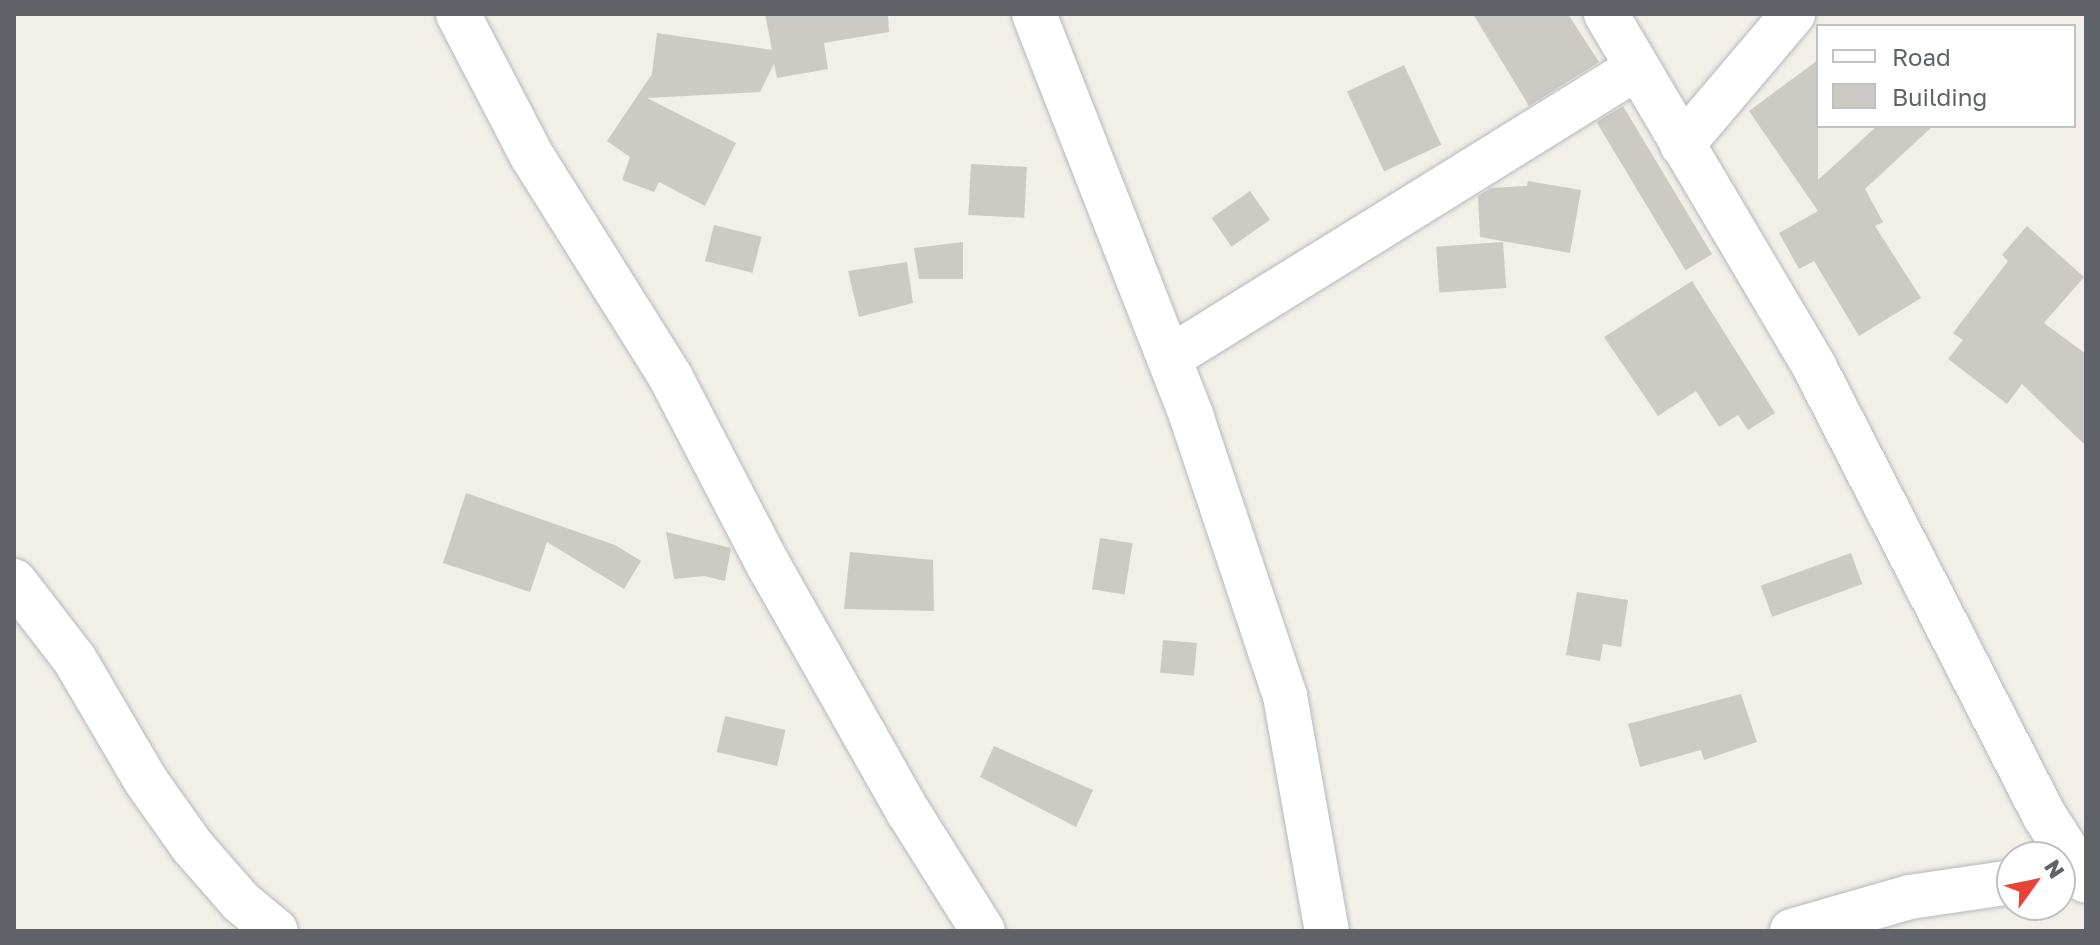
<!DOCTYPE html>
<html>
<head>
<meta charset="utf-8">
<style>
  body { margin:0 }
  #map { position:relative; width:2100px; height:945px; overflow:hidden; background:#f1efe8; font-family:"Golos Text",sans-serif }
  div>[style] { position:absolute }
  [style*='--x'] { left:calc(var(--x)*1px); top:calc(var(--y)*1px); width:calc(var(--w)*1px); rotate:calc(var(--a)*1deg) }
  .building>* { inset:0; background:#cccac5; transform-origin:0 0 }
  .roads { filter:drop-shadow(0 0 2px #b5b8bc) drop-shadow(0 0 2px #b5b8bc) }
  .minor>* { height:44px; margin:-22px; padding:0 22px; transform-origin:22px; border-radius:22px; background:#fff }
  span { translate:-50% -50%; white-space:nowrap; text-align:center; line-height:1.15; -webkit-text-stroke:7px #fff; paint-order:stroke }
  .frame { position:absolute; inset:0; border:16px solid #5f6368; pointer-events:none }
  .legend { position:absolute; left:1816px; top:24px; width:260px; height:104px; box-sizing:border-box; background:#fff; border:2px solid #bfc1c3; margin:0; padding:10px 14px; list-style:none; font-size:24px; color:#5f6368 }
  .legend li { display:flex; align-items:center; gap:16px; height:40px }
  .legend b { width:40px; border:2px solid #bfc1c3 }
  .north { position:absolute; left:1996px; top:841px; width:80px; height:80px; box-sizing:border-box; background:#fff; border:2px solid #bfc1c3; border-radius:50%; rotate:57deg; font-size:22px; font-weight:700; line-height:32px; text-align:center; color:#5f6368 }
  .north::after { content:''; display:block; margin:auto; width:28px; height:36px; background:#ea4335; clip-path:polygon(50% 0,100% 100%,50% 72%,0 100%) }
</style>
</head>
<body>
<div id="map">
  <div class="building">
    <div style="clip-path:polygon(765px 14px,888px 14px,889px 32px,824px 43px,828px 69px,777px 78px,774px 64px,760px 92px,647px 98px,736px 143px,705px 206px,659px 182px,654px 192px,622px 180px,630px 157px,607px 141px,652px 74px,657px 33px,772px 50px)"></div>
    <div style="clip-path:polygon(1473px 14px,1568px 14px,1599px 62px,1529px 106px)"></div>
    <div style="clip-path:polygon(1818px 60px,1818px 180px,1877px 126px,1933px 126px,1865px 189px,1883px 222px,1875px 226px,1921px 298px,1859px 336px,1814px 261px,1799px 269px,1779px 233px,1818px 211px,1749px 111px)"></div>
    <div style="left:1404px;top:65px;width:88px;height:63px;rotate:65deg"></div>
    <div style="left:1623px;top:106px;width:173px;height:31px;rotate:59deg"></div>
    <div style="left:971px;top:164px;width:56px;height:51px;rotate:3deg"></div>
    <div style="clip-path:polygon(1528px 181px,1581px 190px,1570px 253px,1480px 237px,1478px 196px,1491px 188px,1527px 186px)"></div>
    <div style="left:1250px;top:191px;width:35px;height:47px;rotate:55deg"></div>
    <div style="left:714px;top:225px;width:49px;height:37px;rotate:14deg"></div>
    <div style="clip-path:polygon(2027px 226px,2084px 277px,2044px 323px,2086px 354px,2086px 446px,2022px 384px,2007px 404px,1948px 359px,1963px 340px,1953px 333px,2008px 261px,2002px 255px)"></div>
    <div style="clip-path:polygon(963px 242px,963px 279px,919px 279px,914px 248px)"></div>
    <div style="left:1503px;top:242px;width:46px;height:67px;rotate:86deg"></div>
    <div style="clip-path:polygon(907px 262px,913px 303px,859px 317px,848px 271px)"></div>
    <div style="clip-path:polygon(1692px 281px,1775px 413px,1748px 430px,1738px 415px,1719px 427px,1696px 391px,1658px 416px,1604px 337px)"></div>
    <div style="clip-path:polygon(466px 493px,615px 545px,641px 561px,624px 589px,547px 542px,530px 592px,443px 563px)"></div>
    <div style="clip-path:polygon(666px 532px,731px 548px,725px 581px,704px 576px,674px 579px)"></div>
    <div style="left:1100px;top:538px;width:33px;height:52px;rotate:9deg"></div>
    <div style="clip-path:polygon(850px 552px,933px 560px,934px 611px,844px 609px)"></div>
    <div style="left:1851px;top:553px;width:33px;height:96px;rotate:70deg"></div>
    <div style="clip-path:polygon(1577px 592px,1628px 600px,1621px 647px,1603px 644px,1600px 661px,1566px 655px)"></div>
    <div style="left:1163px;top:640px;width:34px;height:33px;rotate:5deg"></div>
    <div style="clip-path:polygon(1741px 694px,1757px 742px,1704px 760px,1701px 750px,1640px 767px,1628px 724px)"></div>
    <div style="left:725px;top:716px;width:62px;height:37px;rotate:13deg"></div>
    <div style="clip-path:polygon(994px 746px,1093px 790px,1076px 827px,980px 777px)"></div>
  </div>
  <div class="roads">
    <div class="minor">
      <div style="--x:458;--y:14;--w:160;--a:62.5"></div>
      <div style="--x:532;--y:156;--w:262;--a:57.9"></div>
      <div style="--x:671;--y:378;--w:212;--a:62.5"></div>
      <div style="--x:769;--y:566;--w:284;--a:60.5"></div>
      <div style="--x:909;--y:813;--w:139;--a:57.9"></div>
      <div style="--x:1034;--y:14;--w:434;--a:68.6"></div>
      <div style="--x:1192;--y:418;--w:293;--a:71.5"></div>
      <div style="--x:1285;--y:696;--w:239;--a:79.9"></div>
      <div style="--x:1606;--y:14;--w:411;--a:59.4"></div>
      <div style="--x:1815;--y:368;--w:502;--a:62.87"></div>
      <div style="--x:2044;--y:815;--w:78;--a:57.5"></div>
      <div style="--x:1682;--y:145;--w:172;--a:-49.7"></div>
      <div style="--x:1169;--y:358;--w:551;--a:-31.78"></div>
      <div style="--x:14;--y:581;--w:100;--a:52.3"></div>
      <div style="--x:75;--y:660;--w:140;--a:59.6"></div>
      <div style="--x:146;--y:781;--w:80;--a:54.7"></div>
      <div style="--x:192;--y:846;--w:74;--a:48.8"></div>
      <div style="--x:241;--y:902;--w:45;--a:39.6"></div>
      <div style="--x:1792;--y:931;--w:123;--a:-16.1"></div>
      <div style="--x:1910;--y:897;--w:103;--a:-8.4"></div>
    </div>
  </div>
  <div class="frame"></div>
  <ul class="legend">
  <li><b style="height:10px;background:#fff"></b>Road</li>
  <li><b style="height:22px;background:#cccac5"></b>Building</li>
  </ul>
  <div class="north">N</div>
</div>
</body>
</html>
